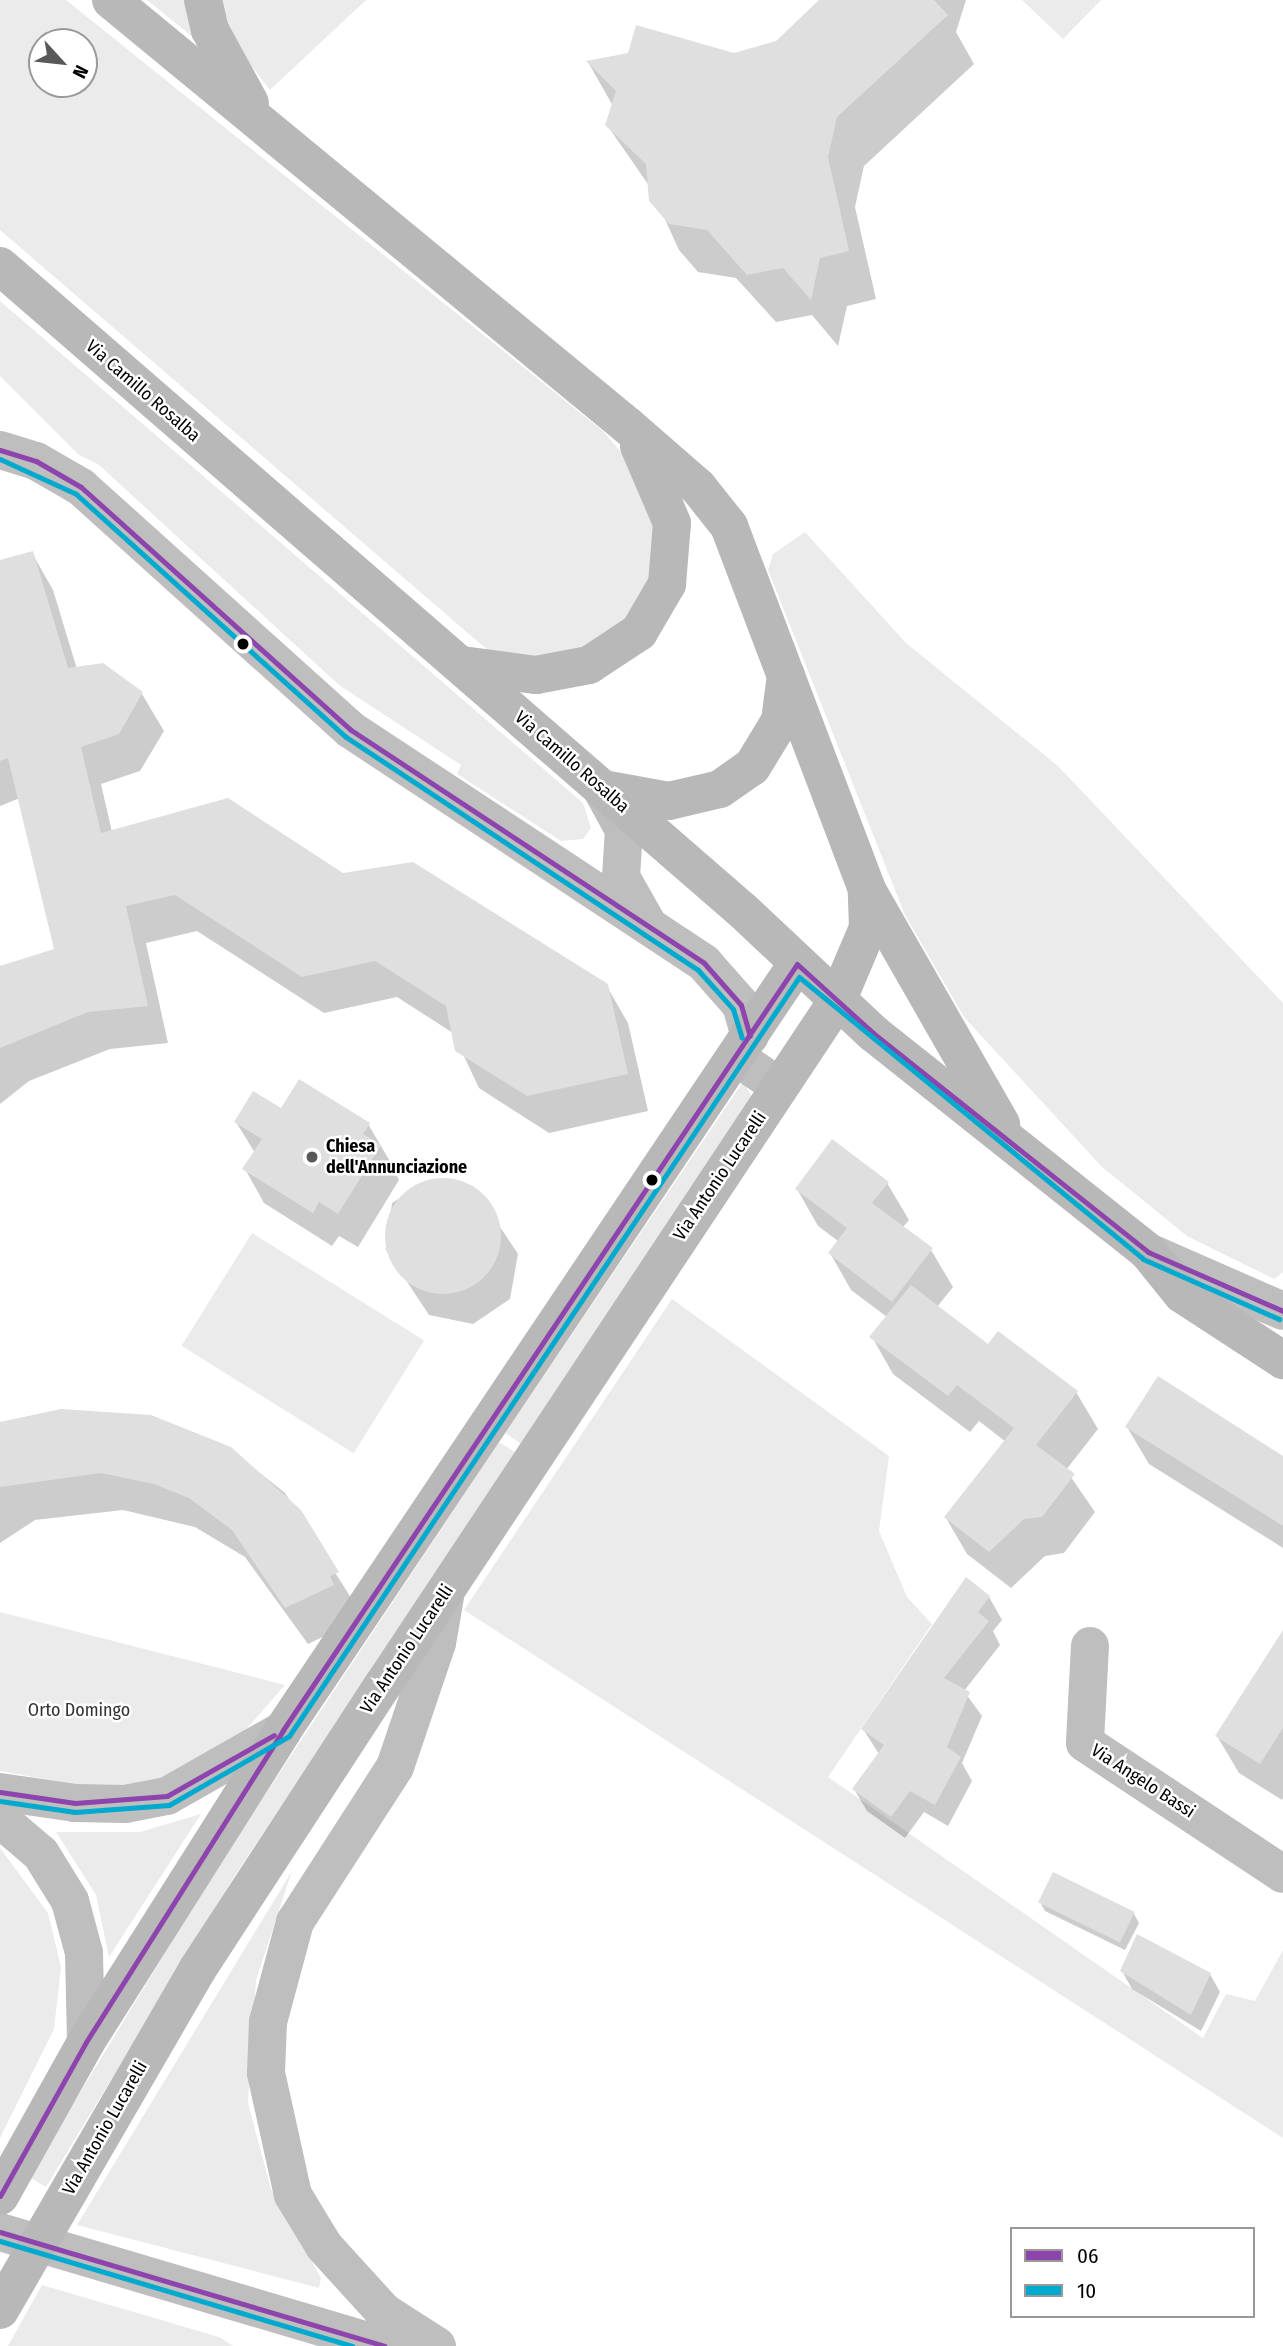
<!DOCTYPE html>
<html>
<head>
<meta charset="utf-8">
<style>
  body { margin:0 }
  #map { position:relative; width:1283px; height:2346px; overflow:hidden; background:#fff; font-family:"Fira Sans Condensed",sans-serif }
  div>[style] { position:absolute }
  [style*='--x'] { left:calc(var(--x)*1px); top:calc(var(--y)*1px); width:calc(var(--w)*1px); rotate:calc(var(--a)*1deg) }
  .green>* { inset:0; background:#ebebeb; transform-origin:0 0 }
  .shadow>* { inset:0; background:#0003 }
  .building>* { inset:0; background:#dfdfdf; transform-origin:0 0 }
  .round { border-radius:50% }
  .street>* { height:38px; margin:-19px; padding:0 19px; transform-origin:19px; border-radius:19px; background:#bebebe }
  .secondary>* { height:38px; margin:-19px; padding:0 19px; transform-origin:19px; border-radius:19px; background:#b8b8b8 }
  .secondary-bridge>* { height:38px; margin:-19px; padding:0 19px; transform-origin:19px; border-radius:19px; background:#b8b8b8 }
  .bus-1>* { height:5px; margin:-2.5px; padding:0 2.5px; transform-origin:2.5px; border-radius:2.5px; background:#8e44ad }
  .bus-2>* { height:5px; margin:-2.5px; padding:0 2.5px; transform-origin:2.5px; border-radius:2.5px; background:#00a9ce }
  .dots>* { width:19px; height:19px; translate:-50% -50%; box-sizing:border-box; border:4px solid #fff; border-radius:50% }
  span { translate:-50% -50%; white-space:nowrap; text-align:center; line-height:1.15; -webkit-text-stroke:5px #fff; paint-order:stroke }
  .street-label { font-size:18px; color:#000 }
  .poi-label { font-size:18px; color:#000; font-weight:700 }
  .left { translate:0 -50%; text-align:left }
  .park-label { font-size:18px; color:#323232 }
  .legend { position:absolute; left:1010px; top:2227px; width:245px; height:91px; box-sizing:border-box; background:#fff; border:2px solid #999; margin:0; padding:9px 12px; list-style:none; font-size:21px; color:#000 }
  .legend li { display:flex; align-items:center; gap:14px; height:35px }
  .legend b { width:35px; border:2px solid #999 }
  .north { position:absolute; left:28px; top:28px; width:70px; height:70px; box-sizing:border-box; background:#fff; border:2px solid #999; border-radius:50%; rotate:117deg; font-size:19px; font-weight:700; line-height:28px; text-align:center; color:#000 }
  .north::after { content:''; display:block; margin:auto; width:24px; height:32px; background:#595959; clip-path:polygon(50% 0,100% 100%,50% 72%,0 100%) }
</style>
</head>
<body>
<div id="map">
  <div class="green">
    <div style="clip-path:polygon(evenodd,0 0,66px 0,603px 431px,648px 484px,659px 563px,637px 612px,568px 657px,503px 657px,484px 647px,0 230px,0 0,42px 42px,84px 42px,84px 84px,42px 84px,42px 42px)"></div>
    <div style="clip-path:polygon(147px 0,188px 0,194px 38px)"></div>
    <div style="clip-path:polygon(219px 0,366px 0,270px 90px,232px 41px)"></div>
    <div style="clip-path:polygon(1022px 0,1101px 0,1063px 39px)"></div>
    <div style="clip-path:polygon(0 301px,583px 803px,591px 828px,583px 839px,561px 841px,457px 774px,461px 765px,339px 685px,98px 464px,79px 455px,0 376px)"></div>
    <div style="clip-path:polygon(805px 532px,906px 643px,1058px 766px,1283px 1003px,1283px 1272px,1274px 1279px,1187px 1236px,1101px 1166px,964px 1017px,905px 915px,768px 570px,773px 554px)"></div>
    <div style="clip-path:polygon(743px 1082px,752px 1097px,521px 1444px,505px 1433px)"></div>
    <div style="left:252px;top:1233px;width:203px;height:133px;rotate:32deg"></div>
    <div style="clip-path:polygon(672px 1299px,889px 1456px,879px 1531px,907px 1597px,932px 1624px,828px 1777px,1203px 2038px,1226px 1994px,1255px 2001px,1283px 1950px,1283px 2138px,464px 1610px)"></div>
    <div style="clip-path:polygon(499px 1442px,515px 1452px,234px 1877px,46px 2187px,29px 2177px,217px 1867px)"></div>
    <div style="clip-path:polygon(0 1612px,285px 1685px,235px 1742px,190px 1769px,140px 1785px,89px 1787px,0 1771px)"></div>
    <div style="clip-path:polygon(201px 1814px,109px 1957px,96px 1895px,56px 1832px,140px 1832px)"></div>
    <div style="clip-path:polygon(0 1848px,48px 1913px,61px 1967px,54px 2029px,0 2138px)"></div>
    <div style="clip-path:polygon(292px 1871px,256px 1980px,248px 2103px,271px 2189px,321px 2278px,319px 2288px,77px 2225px)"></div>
    <div style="clip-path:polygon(42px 2285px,219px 2337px,233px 2346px,8px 2346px)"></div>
  </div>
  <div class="shadow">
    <div style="clip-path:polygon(822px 0,966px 0,956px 32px,974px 64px,864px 166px,855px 207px,876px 299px,847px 306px,838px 346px,812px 315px,776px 322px,736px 278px,698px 272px,679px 250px,650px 187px,607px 125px,613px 106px,588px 62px,734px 55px,777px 43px)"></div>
    <div style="clip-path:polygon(32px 553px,53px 590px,77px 669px,102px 664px,142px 694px,164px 731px,140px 771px,101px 784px,112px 832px,342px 875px,606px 985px,628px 1023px,648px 1111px,549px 1133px,479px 1088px,453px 1033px,397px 997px,324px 1013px,197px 931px,146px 943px,168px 1043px,110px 1049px,29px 1081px,0 1104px,0 972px,56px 950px,20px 798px,0 806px,0 561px)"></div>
    <div style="clip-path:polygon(282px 1110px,368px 1124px,388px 1158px,399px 1180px,358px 1247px,339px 1236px,332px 1246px,264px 1203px,245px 1169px,255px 1153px,236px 1122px)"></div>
    <div style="clip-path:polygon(428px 1180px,473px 1186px,518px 1254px,510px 1299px,473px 1324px,429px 1315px,386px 1250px,392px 1203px)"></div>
    <div style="clip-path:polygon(887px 1183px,909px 1220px,903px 1227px,931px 1250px,953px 1287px,937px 1307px,988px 1347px,1076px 1392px,1098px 1429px,1066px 1470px,1095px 1512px,1064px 1553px,1045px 1556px,1011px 1588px,967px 1554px,946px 1518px,1006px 1442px,979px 1421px,970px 1432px,893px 1374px,872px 1337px,887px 1317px,851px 1290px,830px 1253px,838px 1241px,818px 1226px,797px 1189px)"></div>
    <div style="clip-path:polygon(82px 1411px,230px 1449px,285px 1493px,358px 1609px,354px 1622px,308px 1644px,245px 1557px,195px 1527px,123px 1510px,35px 1520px,0 1543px,0 1425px)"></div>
    <div style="clip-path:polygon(1127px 1427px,1283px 1459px,1283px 1548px,1149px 1464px)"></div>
    <div style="clip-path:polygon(989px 1597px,1002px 1620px,993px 1631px,1000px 1645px,964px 1691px,982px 1716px,962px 1763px,972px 1781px,948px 1826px,924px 1812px,905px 1838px,867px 1811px,854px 1789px,879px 1754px,863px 1729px)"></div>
    <div style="clip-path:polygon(1283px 1641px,1283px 1798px,1282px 1800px,1239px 1773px,1217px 1736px)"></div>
    <div style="clip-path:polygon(1040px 1902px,1134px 1914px,1139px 1923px,1125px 1950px,1045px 1911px)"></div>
    <div style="clip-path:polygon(1122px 1971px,1210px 1974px,1220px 1992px,1201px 2031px,1132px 1989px)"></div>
  </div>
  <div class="building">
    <div style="clip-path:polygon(819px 0,934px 0,948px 15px,837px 117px,828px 157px,849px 251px,820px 258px,811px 300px,783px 268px,747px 275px,707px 230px,669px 224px,649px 201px,646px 164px,605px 125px,616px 91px,586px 61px,628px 53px,636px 25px,734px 53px,776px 41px)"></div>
    <div style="clip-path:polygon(33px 551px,68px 668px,103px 663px,143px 692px,119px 734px,81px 747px,101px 833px,228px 798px,343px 873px,413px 862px,608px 984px,628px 1074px,527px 1096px,455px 1051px,446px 1006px,375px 961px,302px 977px,175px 895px,126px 906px,148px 1006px,88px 1012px,0 1048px,0 966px,54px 949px,8px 758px,0 761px,0 560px)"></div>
    <div style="clip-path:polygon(299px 1079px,370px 1123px,363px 1134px,381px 1145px,338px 1214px,319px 1202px,313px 1213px,242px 1169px,262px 1139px,234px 1122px,253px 1091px,281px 1108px)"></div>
    <div style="clip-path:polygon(832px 1139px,889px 1182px,872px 1203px,933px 1248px,892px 1302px,828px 1253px,847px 1228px,795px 1189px)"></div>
    <div class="round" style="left:385px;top:1178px;width:116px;height:116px"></div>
    <div style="clip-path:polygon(911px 1285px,988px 1344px,998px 1331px,1078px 1391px,1036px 1445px,1075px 1474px,1042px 1517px,1024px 1519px,989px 1552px,944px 1517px,1014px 1428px,957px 1385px,948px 1396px,869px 1337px)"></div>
    <div style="clip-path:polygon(1158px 1376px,1283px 1456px,1283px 1526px,1125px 1427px)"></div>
    <div style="clip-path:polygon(61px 1409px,151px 1415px,231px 1447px,301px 1510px,339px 1572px,330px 1576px,334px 1585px,285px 1608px,232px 1530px,189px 1498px,154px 1484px,101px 1473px,0 1487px,0 1422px)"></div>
    <div style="clip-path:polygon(966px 1577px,990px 1596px,978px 1612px,989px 1621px,944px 1678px,970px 1692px,947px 1747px,961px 1757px,935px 1805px,910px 1791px,891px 1817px,852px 1789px,884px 1745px,861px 1729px)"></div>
    <div style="clip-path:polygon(1283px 1630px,1283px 1728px,1260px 1764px,1215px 1736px)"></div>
    <div style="left:1053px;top:1872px;width:91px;height:34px;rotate:26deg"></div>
    <div style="clip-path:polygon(1137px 1934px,1211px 1973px,1191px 2015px,1120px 1971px)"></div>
  </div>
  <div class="street">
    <div style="--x:0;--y:450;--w:38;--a:17"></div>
    <div style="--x:36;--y:461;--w:52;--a:30"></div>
    <div style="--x:81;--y:487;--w:363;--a:42"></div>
    <div style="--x:351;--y:730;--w:423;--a:33.4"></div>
    <div style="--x:704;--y:963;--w:56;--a:48.6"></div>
    <div style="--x:741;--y:1005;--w:32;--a:74"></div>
    <div style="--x:601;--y:788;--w:48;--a:61.3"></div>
    <div style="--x:624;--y:830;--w:47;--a:93.7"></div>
    <div style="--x:621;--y:877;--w:53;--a:60.5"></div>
    <div style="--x:736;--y:1057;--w:53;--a:34.3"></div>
    <div style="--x:1148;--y:1252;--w:147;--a:23.6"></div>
    <div style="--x:1090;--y:1646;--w:97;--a:93"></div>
    <div style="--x:1085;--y:1743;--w:237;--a:33.5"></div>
    <div style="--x:0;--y:1792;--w:76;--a:8.3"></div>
    <div style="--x:75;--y:1803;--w:50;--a:1.1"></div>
    <div style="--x:125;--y:1804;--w:43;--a:-10.8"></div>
    <div style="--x:167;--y:1796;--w:133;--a:-29.6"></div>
    <div style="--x:0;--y:1819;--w:54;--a:40.5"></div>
    <div style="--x:41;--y:1854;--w:55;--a:58.3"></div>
    <div style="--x:70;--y:1901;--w:54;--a:74.9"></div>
    <div style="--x:84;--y:1953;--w:89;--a:88.7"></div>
    <div style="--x:0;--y:2232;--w:401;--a:16.5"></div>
    <div style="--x:437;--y:2346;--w:63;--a:-147.3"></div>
    <div style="--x:384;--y:2312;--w:89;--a:-132.3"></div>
    <div style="--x:324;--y:2246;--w:60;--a:-121.3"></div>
    <div style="--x:293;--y:2195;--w:125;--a:-102.5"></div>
    <div style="--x:266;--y:2073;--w:51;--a:-87.8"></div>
    <div style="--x:268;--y:2022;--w:104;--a:-74.9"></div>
    <div style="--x:295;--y:1922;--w:184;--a:-57.2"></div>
    <div style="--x:395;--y:1767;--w:131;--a:-71.3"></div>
    <div style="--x:437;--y:1643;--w:53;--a:-80.2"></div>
  </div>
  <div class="secondary">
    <div style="--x:111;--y:0;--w:670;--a:39.49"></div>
    <div style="--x:628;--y:426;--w:93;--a:41.1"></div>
    <div style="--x:698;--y:487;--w:50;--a:51.5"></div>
    <div style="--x:729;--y:526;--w:389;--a:69.2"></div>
    <div style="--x:867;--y:890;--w:270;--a:60.2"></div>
    <div style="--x:203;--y:0;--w:31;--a:77"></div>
    <div style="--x:210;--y:30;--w:83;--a:61.3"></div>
    <div style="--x:0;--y:266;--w:982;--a:40.96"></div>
    <div style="--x:742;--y:910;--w:180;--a:43.2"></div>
    <div style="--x:873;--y:1033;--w:352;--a:38.5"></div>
    <div style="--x:1148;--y:1252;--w:54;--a:51"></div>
    <div style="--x:1182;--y:1294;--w:121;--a:33.2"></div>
    <div style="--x:462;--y:665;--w:75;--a:7.7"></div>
    <div style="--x:536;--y:675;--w:54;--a:-10.7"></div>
    <div style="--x:589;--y:665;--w:60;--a:-33.4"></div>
    <div style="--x:639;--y:632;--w:56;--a:-59.7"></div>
    <div style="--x:667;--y:584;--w:61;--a:-85.3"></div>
    <div style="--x:672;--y:523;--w:84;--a:-113.2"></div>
    <div style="--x:603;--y:789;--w:67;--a:10.3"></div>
    <div style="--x:669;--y:801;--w:52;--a:-13.2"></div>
    <div style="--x:720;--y:789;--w:39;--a:-35"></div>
    <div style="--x:752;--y:767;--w:54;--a:-58.7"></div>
    <div style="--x:780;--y:721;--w:46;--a:-82.6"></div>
    <div style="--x:383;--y:1685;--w:821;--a:-56.43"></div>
    <div style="--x:837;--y:1001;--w:79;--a:-67"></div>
    <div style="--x:868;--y:928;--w:38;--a:-92"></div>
    <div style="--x:0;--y:2196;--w:176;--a:-60.8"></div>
    <div style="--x:86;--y:2042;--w:369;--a:-57.7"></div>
    <div style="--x:283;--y:1730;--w:922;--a:-56.14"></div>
  </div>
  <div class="secondary-bridge">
    <div style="--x:0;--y:2310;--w:393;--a:-59.9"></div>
    <div style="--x:197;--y:1970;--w:340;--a:-56.9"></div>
  </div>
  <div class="bus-1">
    <div style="--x:0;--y:450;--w:38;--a:17"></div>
    <div style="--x:36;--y:461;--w:52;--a:30"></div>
    <div style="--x:81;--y:487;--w:363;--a:42"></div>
    <div style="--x:351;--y:730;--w:423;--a:33.4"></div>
    <div style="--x:704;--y:963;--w:56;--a:48.6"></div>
    <div style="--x:741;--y:1005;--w:32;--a:74"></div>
    <div style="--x:0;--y:1792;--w:76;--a:8.3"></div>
    <div style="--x:75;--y:1803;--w:92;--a:-4.4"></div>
    <div style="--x:167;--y:1796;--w:123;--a:-29.7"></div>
    <div style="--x:0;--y:2196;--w:176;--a:-60.8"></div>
    <div style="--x:86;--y:2042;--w:369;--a:-57.7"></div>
    <div style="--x:283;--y:1730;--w:922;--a:-56.14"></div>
    <div style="--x:797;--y:964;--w:103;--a:42.2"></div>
    <div style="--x:873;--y:1033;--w:352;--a:38.5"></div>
    <div style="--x:1148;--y:1252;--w:147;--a:23.6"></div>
    <div style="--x:0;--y:2232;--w:401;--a:16.5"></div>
  </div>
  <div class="bus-2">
    <div style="--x:0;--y:459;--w:84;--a:24.7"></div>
    <div style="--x:76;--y:494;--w:363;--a:42"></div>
    <div style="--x:346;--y:737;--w:422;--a:33.5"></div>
    <div style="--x:698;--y:970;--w:52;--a:48.1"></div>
    <div style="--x:733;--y:1009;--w:30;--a:73"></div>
    <div style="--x:0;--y:1801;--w:76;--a:8.3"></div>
    <div style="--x:75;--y:1812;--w:94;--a:-4.3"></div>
    <div style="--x:169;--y:1805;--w:138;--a:-29.9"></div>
    <div style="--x:289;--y:1736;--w:914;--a:-56.1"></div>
    <div style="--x:799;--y:977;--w:445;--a:39.3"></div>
    <div style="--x:1143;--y:1259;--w:149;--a:23.8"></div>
    <div style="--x:0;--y:2241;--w:368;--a:16.6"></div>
  </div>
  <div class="dots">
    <div style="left:243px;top:644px;background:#000"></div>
    <div style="left:312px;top:1157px;background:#595959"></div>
    <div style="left:652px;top:1180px;background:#000"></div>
  </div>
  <div class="street-label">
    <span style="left:143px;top:391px;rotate:41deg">Via Camillo Rosalba</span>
    <span style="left:572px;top:762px;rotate:41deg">Via Camillo Rosalba</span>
    <span style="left:720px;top:1176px;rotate:-56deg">Via Antonio Lucarelli</span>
    <span style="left:407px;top:1649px;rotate:-56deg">Via Antonio Lucarelli</span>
    <span style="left:1143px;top:1781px;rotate:33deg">Via Angelo Bassi</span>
    <span style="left:105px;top:2128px;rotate:-60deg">Via Antonio Lucarelli</span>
  </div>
  <div class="poi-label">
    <span class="left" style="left:326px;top:1157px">Chiesa<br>dell'Annunciazione</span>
  </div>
  <div class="park-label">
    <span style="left:79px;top:1710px">Orto Domingo</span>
  </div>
  <ul class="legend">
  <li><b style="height:9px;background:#8e44ad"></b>06</li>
  <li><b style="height:9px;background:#00a9ce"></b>10</li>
  </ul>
  <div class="north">N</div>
</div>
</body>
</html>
